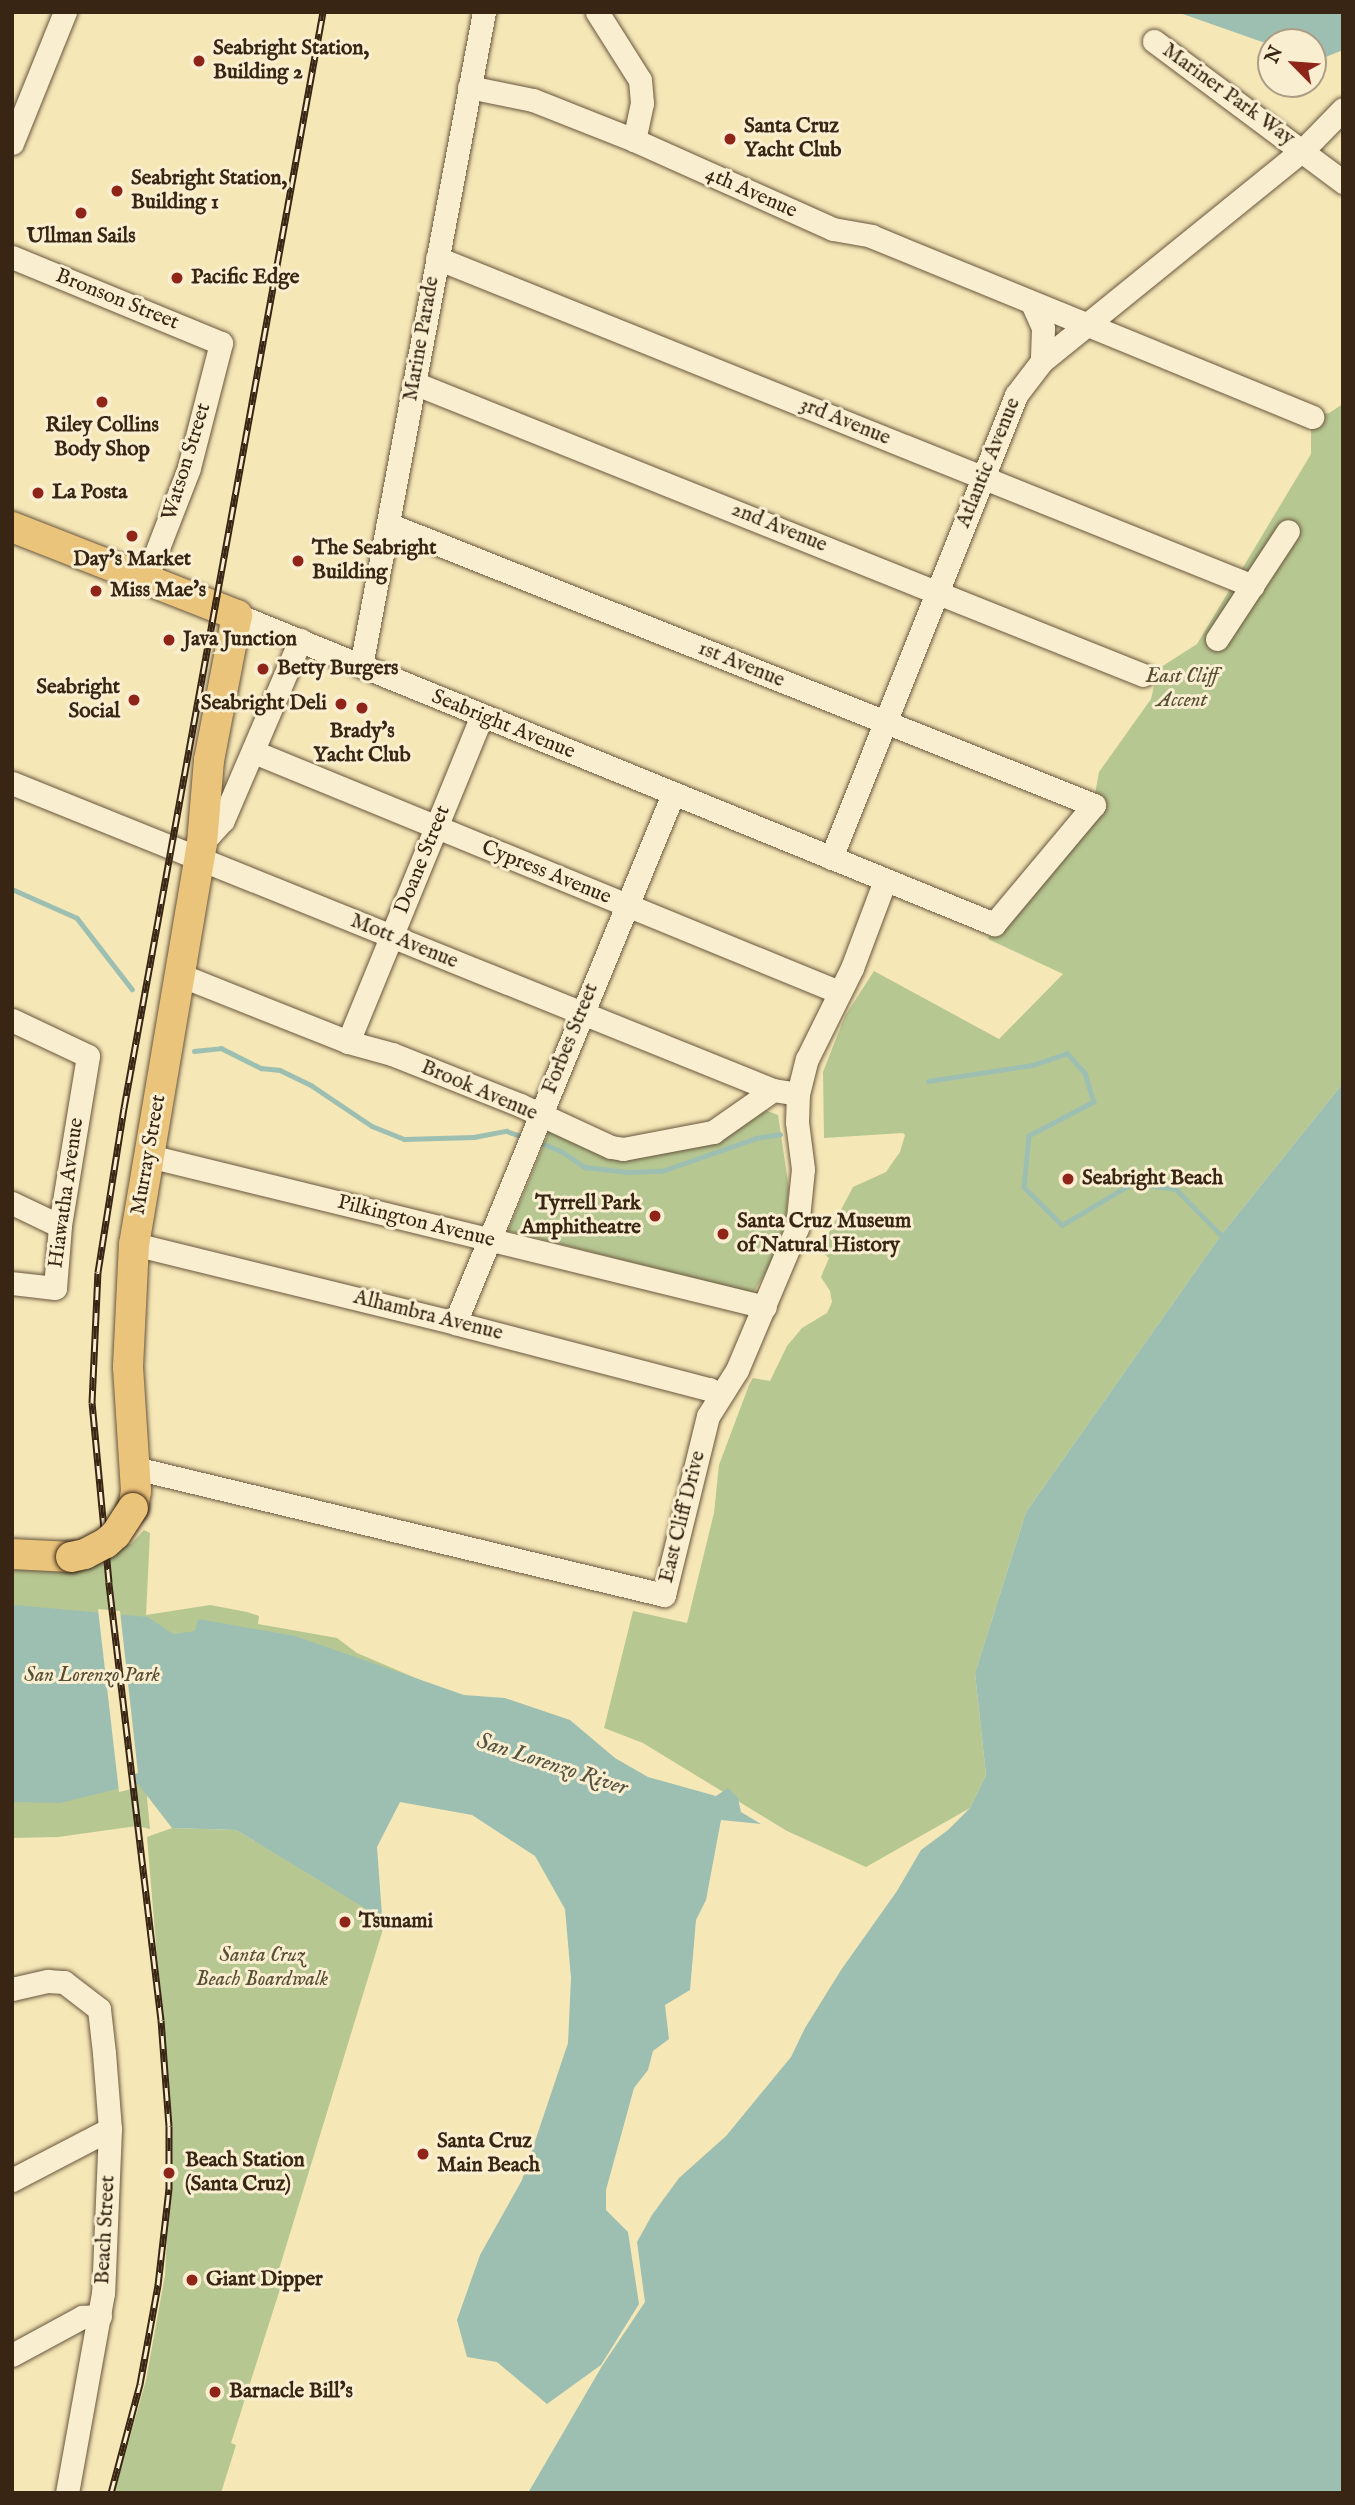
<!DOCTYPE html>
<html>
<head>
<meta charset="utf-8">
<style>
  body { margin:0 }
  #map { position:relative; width:1355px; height:2505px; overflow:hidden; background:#f6e7b7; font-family:"IM FELL English",serif }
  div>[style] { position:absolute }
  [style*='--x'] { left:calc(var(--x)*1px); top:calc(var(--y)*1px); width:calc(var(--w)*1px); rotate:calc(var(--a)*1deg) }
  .green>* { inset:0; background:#b7c792 }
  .water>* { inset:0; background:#9dbfb2 }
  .pier>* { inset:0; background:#f6e7b7 }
  .stream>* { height:4.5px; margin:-2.25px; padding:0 2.25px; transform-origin:2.25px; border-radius:2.25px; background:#9dbfb2 }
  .roads { filter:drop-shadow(0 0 2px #68563d) drop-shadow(0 0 2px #68563d) }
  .minor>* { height:23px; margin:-11.5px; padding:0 11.5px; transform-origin:11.5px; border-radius:11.5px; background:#f9efd0 }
  .major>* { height:30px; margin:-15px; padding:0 15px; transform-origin:15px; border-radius:15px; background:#ebc47c }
  .rail>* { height:7px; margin-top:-3.5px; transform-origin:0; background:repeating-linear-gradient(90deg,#f9efd0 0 13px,#382514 0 26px); box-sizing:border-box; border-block:2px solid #382514 }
  .bridges { filter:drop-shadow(0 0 2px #382514) drop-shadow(0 0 2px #382514) }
  .major-bridge>* { height:30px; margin:-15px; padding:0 15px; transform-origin:15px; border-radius:15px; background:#ebc47c }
  .dots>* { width:19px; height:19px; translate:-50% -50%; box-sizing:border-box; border:4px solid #f9efd0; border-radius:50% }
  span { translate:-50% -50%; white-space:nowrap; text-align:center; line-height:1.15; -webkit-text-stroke:6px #f9efd0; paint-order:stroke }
  .poi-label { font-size:21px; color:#382514; font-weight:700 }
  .left { translate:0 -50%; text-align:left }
  .right { translate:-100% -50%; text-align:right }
  .street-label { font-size:21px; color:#382514 }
  .park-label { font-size:21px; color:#584e34; font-style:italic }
  .water-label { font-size:23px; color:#565343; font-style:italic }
  .frame { position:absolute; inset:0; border:14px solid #382514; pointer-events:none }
  .north { position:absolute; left:1257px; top:28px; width:70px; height:70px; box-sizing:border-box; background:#f9efd0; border:2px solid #ac9e85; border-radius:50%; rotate:295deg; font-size:19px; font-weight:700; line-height:28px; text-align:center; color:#382514 }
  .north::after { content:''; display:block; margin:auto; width:24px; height:32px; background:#8f2418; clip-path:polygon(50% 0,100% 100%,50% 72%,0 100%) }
</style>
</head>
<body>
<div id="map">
  <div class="green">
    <div style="clip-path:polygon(1343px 404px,1343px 1083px,1221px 1235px,1026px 1512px,975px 1673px,986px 1775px,970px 1808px,866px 1867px,787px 1831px,643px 1743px,604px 1728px,633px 1611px,687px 1623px,714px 1513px,719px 1465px,749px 1385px,753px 1378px,770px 1381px,787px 1346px,802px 1328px,827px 1313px,832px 1302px,830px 1291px,821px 1277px,829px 1258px,823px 1253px,824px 1242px,853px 1187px,886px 1172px,900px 1152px,905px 1135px,903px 1133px,824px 1138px,823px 1072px,845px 1016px,874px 971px,999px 1039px,1063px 974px,988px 939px,995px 924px,1093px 805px,1099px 772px,1151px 699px,1158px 669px,1197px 644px,1311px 454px,1311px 416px,1329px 413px)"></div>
    <div style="clip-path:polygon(759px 1108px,778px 1115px,789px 1189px,785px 1225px,768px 1269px,753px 1293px,508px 1231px,551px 1127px,620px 1155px)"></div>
    <div style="clip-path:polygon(144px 1530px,150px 1533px,146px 1615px,210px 1605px,247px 1612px,259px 1616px,258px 1624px,337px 1638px,357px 1653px,425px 1682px,601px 1746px,593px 1760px,163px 1713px,147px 1798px,150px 1829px,137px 1826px,58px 1837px,12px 1838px,12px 1566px,69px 1560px,131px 1544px)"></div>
    <div style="clip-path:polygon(172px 1828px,236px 1830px,379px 1916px,383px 1929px,277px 2276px,276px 2285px,281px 2286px,231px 2443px,236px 2445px,221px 2493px,114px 2493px,146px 2380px,165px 2275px,172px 2136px,147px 1837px)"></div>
  </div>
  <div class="water">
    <div style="clip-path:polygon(1177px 12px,1343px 12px,1343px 50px,1316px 61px,1313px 60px,1313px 42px,1271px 42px,1271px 45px)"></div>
    <div style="clip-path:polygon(1343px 1083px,1343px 2493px,528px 2493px,602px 2366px,645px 2302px,637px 2242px,652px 2215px,679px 2178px,726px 2136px,791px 2057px,805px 2028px,841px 1970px,897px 1891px,921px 1850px,948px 1830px,970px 1808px,986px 1775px,975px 1673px,1026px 1512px,1221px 1235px)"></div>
    <div style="clip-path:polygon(15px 1605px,148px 1617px,173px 1634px,195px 1631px,198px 1619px,295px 1636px,464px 1695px,505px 1698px,570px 1720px,615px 1758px,648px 1777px,716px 1796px,728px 1788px,738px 1798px,741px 1812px,761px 1824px,721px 1820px,706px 1900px,696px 1920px,690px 1990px,665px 2005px,669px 2039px,653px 2051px,648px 2070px,634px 2088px,606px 2190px,606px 2210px,628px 2232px,639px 2304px,601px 2365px,547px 2404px,497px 2362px,467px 2357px,457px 2320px,480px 2255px,522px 2180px,568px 2043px,571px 1978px,565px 1909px,535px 1856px,472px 1815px,400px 1802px,377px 1847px,383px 1929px,378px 1916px,236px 1830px,172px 1828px,138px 1784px,60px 1803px,12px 1802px,12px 1608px)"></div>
  </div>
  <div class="pier">
    <div style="clip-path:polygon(98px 1609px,120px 1611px,138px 1773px,135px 1774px,136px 1788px,119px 1792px)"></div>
  </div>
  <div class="stream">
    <div style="--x:12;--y:889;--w:71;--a:24"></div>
    <div style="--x:77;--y:918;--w:90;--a:52.2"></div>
    <div style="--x:194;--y:1051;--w:27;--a:-6"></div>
    <div style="--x:221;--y:1048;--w:45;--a:26.6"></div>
    <div style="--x:261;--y:1068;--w:19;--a:6"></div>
    <div style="--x:280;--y:1070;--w:34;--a:26"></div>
    <div style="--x:311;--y:1085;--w:73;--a:33.9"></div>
    <div style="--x:372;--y:1126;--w:35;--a:22"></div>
    <div style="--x:404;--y:1139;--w:70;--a:-1.6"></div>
    <div style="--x:474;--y:1137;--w:33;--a:-11"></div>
    <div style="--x:506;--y:1131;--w:19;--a:18"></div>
    <div style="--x:928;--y:1081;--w:106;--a:-8.7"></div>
    <div style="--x:1033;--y:1065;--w:36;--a:-19"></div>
    <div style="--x:1067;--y:1053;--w:27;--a:48"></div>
    <div style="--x:1085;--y:1073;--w:30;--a:73"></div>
    <div style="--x:1094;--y:1102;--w:73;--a:152.4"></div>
    <div style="--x:1029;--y:1136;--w:51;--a:95.6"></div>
    <div style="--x:1024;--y:1187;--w:54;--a:45"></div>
    <div style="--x:1062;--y:1225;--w:82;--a:-30.6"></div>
    <div style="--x:1133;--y:1183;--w:43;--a:7.9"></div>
    <div style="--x:1176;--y:1189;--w:64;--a:45.6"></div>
    <div style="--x:536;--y:1141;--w:27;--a:22"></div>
    <div style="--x:561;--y:1151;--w:29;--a:34"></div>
    <div style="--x:585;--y:1167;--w:42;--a:6.8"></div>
    <div style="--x:627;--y:1172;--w:35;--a:-2"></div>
    <div style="--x:662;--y:1171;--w:100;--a:-19.3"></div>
    <div style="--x:756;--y:1138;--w:24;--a:-9"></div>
  </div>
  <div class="roads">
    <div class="minor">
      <div style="--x:597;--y:12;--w:80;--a:57.7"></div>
      <div style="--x:640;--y:80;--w:23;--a:85"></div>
      <div style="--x:642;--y:103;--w:38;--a:102"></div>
      <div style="--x:1154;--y:41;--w:236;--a:36.7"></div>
      <div style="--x:469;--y:87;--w:65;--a:11.5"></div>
      <div style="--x:533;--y:100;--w:109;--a:21.6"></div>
      <div style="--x:634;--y:140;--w:218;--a:24.1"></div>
      <div style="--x:833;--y:229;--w:39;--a:10"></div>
      <div style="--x:871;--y:236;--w:477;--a:22.3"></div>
      <div style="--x:12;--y:143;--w:141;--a:-68"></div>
      <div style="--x:12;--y:257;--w:226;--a:22.4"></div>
      <div style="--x:221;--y:343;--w:129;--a:104.4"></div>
      <div style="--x:189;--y:468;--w:119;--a:111.2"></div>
      <div style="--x:437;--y:258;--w:879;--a:21.9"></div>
      <div style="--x:1032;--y:303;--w:27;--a:66"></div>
      <div style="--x:1043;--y:328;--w:33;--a:92"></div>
      <div style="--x:414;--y:383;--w:785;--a:21.83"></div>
      <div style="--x:237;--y:615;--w:818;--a:22.2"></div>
      <div style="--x:994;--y:924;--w:155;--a:-50"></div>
      <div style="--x:1094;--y:805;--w:760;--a:-158.3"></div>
      <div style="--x:1217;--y:639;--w:129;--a:-56.7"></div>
      <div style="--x:361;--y:666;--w:665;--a:-79.35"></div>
      <div style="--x:254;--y:752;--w:632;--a:22.31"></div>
      <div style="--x:12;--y:783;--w:821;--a:21.97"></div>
      <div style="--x:773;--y:1090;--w:25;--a:9"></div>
      <div style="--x:202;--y:843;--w:31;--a:-48"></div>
      <div style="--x:223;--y:820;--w:196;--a:-66.8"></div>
      <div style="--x:831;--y:858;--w:499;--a:-68.2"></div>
      <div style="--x:1016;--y:395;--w:43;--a:-52.6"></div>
      <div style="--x:1042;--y:361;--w:336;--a:-39"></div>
      <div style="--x:1303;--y:150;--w:57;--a:-45.7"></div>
      <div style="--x:180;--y:975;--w:181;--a:21.7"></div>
      <div style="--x:348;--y:1042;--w:46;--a:15.3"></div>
      <div style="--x:392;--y:1054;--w:138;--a:21.7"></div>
      <div style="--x:520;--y:1105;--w:100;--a:24.8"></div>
      <div style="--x:611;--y:1147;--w:12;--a:9"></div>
      <div style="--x:623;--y:1149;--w:92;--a:-10.7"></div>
      <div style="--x:713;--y:1132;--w:73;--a:-35"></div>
      <div style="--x:12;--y:1020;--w:84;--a:25.3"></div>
      <div style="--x:88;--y:1056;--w:172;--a:99.4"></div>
      <div style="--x:60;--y:1226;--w:62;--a:94.6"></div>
      <div style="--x:55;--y:1288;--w:43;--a:-173.4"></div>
      <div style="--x:348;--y:1042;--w:351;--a:-67.7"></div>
      <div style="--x:149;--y:1156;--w:634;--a:13.77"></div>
      <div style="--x:12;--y:1203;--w:53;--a:25.6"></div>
      <div style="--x:134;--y:1244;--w:331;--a:13.8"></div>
      <div style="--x:455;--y:1323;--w:262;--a:14.6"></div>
      <div style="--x:709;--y:1389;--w:11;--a:27"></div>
      <div style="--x:455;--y:1323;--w:572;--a:-67.6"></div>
      <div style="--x:135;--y:1468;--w:544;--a:13.5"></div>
      <div style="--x:664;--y:1595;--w:184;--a:-76.2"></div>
      <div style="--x:708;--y:1416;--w:54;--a:-57.8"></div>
      <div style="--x:737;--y:1370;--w:154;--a:-67.1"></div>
      <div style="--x:797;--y:1228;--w:59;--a:-84.2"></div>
      <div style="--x:803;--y:1169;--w:47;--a:-97.3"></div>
      <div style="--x:797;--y:1122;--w:28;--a:-88"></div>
      <div style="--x:798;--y:1094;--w:36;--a:-76"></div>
      <div style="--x:807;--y:1059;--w:102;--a:-63.7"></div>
      <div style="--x:852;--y:968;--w:94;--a:-69.4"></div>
      <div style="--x:12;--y:1989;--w:37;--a:-13"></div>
      <div style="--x:48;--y:1981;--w:16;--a:4"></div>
      <div style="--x:64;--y:1982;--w:44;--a:37.6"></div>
      <div style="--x:99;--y:2009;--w:44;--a:83.5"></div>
      <div style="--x:104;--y:2053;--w:76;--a:85.5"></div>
      <div style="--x:110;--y:2129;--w:164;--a:92.4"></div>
      <div style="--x:103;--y:2293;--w:203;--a:100.2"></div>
      <div style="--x:12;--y:2180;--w:110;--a:-27.5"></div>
      <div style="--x:12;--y:2355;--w:80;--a:-28.5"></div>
      <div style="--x:82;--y:2317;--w:18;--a:-3"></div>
    </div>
    <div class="major">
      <div style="--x:12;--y:527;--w:242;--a:21.4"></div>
      <div style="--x:237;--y:615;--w:148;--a:100.9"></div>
      <div style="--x:209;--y:760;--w:83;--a:94.8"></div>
      <div style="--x:202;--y:843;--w:407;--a:99.6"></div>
      <div style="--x:134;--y:1244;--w:123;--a:92.8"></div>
      <div style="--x:128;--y:1367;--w:124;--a:86.3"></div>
      <div style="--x:136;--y:1491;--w:17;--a:100"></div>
      <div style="--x:12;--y:1554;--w:59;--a:2.9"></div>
    </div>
  </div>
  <div class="rail">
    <div style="--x:111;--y:2493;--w:113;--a:-75.1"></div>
    <div style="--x:140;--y:2384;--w:101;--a:-79.7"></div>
    <div style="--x:158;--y:2285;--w:97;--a:-83.5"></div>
    <div style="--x:169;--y:2189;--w:63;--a:-90"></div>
    <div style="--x:169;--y:2126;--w:106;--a:-94.3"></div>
    <div style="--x:161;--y:2020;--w:441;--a:-96.8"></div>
    <div style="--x:109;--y:1582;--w:180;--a:-95.4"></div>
    <div style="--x:92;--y:1403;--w:131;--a:-87.4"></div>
    <div style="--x:98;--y:1272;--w:166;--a:-81"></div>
    <div style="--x:124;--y:1108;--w:1114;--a:-79.71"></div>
  </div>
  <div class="bridges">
    <div class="major-bridge">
      <div style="--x:71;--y:1557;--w:14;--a:-12"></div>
      <div style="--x:85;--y:1554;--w:24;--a:-28"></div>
      <div style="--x:106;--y:1543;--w:13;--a:-42"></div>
      <div style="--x:116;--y:1534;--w:31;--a:-57"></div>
    </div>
  </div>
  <div class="dots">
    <div style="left:199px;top:61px;background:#8f2418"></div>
    <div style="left:730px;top:139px;background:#8f2418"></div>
    <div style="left:117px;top:191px;background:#8f2418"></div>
    <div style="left:81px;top:213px;background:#8f2418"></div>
    <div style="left:177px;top:278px;background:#8f2418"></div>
    <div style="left:102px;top:402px;background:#8f2418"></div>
    <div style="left:38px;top:493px;background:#8f2418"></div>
    <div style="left:132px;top:536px;background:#8f2418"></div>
    <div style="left:298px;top:561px;background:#8f2418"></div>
    <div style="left:96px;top:591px;background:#8f2418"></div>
    <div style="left:169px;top:640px;background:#8f2418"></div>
    <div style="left:263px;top:669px;background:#8f2418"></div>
    <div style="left:134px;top:700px;background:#8f2418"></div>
    <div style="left:341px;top:704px;background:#8f2418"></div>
    <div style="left:362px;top:708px;background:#8f2418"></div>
    <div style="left:1068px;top:1179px;background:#8f2418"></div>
    <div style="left:655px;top:1216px;background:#8f2418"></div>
    <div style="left:723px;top:1234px;background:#8f2418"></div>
    <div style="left:345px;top:1922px;background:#8f2418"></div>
    <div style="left:423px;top:2154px;background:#8f2418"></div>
    <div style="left:169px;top:2173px;background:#8f2418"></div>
    <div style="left:192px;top:2280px;background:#8f2418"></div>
    <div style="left:215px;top:2392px;background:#8f2418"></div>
  </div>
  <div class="poi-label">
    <span class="left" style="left:213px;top:61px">Seabright Station,<br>Building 2</span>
    <span class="left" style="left:744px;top:139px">Santa Cruz<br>Yacht Club</span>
    <span class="left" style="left:131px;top:191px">Seabright Station,<br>Building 1</span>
    <span style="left:81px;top:237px">Ullman Sails</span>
    <span class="left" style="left:191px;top:278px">Pacific Edge</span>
    <span style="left:102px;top:438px">Riley Collins<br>Body Shop</span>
    <span class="left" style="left:52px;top:493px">La Posta</span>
    <span class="left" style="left:312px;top:561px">The Seabright<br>Building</span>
    <span style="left:132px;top:560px">Day's Market</span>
    <span class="left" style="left:110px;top:591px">Miss Mae's</span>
    <span class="left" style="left:183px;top:640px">Java Junction</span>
    <span class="left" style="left:277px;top:669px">Betty Burgers</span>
    <span class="right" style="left:120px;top:700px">Seabright<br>Social</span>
    <span class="right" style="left:327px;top:704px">Seabright Deli</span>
    <span style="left:362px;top:744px">Brady's<br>Yacht Club</span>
    <span class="left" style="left:1082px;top:1179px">Seabright Beach</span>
    <span class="right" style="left:641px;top:1216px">Tyrrell Park<br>Amphitheatre</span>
    <span class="left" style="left:737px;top:1234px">Santa Cruz Museum<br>of Natural History</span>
    <span class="left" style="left:359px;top:1922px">Tsunami</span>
    <span class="left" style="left:437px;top:2154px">Santa Cruz<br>Main Beach</span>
    <span class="left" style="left:185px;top:2173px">Beach Station<br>(Santa Cruz)</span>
    <span class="left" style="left:206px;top:2280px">Giant Dipper</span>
    <span class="left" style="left:229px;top:2392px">Barnacle Bill's</span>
  </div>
  <div class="street-label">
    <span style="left:1228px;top:95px;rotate:36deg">Mariner Park Way</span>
    <span style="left:751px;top:193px;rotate:24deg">4th Avenue</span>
    <span style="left:117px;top:300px;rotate:22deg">Bronson Street</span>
    <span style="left:422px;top:339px;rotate:-80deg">Marine Parade</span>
    <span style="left:845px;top:422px;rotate:22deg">3rd Avenue</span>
    <span style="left:187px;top:462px;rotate:-73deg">Watson Street</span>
    <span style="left:989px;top:463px;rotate:-68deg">Atlantic Avenue</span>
    <span style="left:779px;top:528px;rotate:22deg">2nd Avenue</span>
    <span style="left:741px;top:665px;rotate:22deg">1st Avenue</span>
    <span style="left:503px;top:725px;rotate:22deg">Seabright Avenue</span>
    <span style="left:423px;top:860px;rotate:-68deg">Doane Street</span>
    <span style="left:546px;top:873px;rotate:22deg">Cypress Avenue</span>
    <span style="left:404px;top:942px;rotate:22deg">Mott Avenue</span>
    <span style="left:571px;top:1039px;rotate:-68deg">Forbes Street</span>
    <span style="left:479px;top:1091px;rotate:23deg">Brook Avenue</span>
    <span style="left:149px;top:1155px;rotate:-80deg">Murray Street</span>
    <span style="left:67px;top:1193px;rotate:-82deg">Hiawatha Avenue</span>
    <span style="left:416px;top:1222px;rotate:14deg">Pilkington Avenue</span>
    <span style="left:428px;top:1316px;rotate:14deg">Alhambra Avenue</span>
    <span style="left:683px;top:1517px;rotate:-76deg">East Cliff Drive</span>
    <span style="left:106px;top:2230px;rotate:-87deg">Beach Street</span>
  </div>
  <div class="park-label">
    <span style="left:1182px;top:689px">East Cliff<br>Accent</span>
    <span style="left:92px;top:1676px">San Lorenzo Park</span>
    <span style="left:262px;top:1968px">Santa Cruz<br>Beach Boardwalk</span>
  </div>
  <div class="water-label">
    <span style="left:552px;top:1765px;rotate:18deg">San Lorenzo River</span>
  </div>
  <div class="frame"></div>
  <div class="north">N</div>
</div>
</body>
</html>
